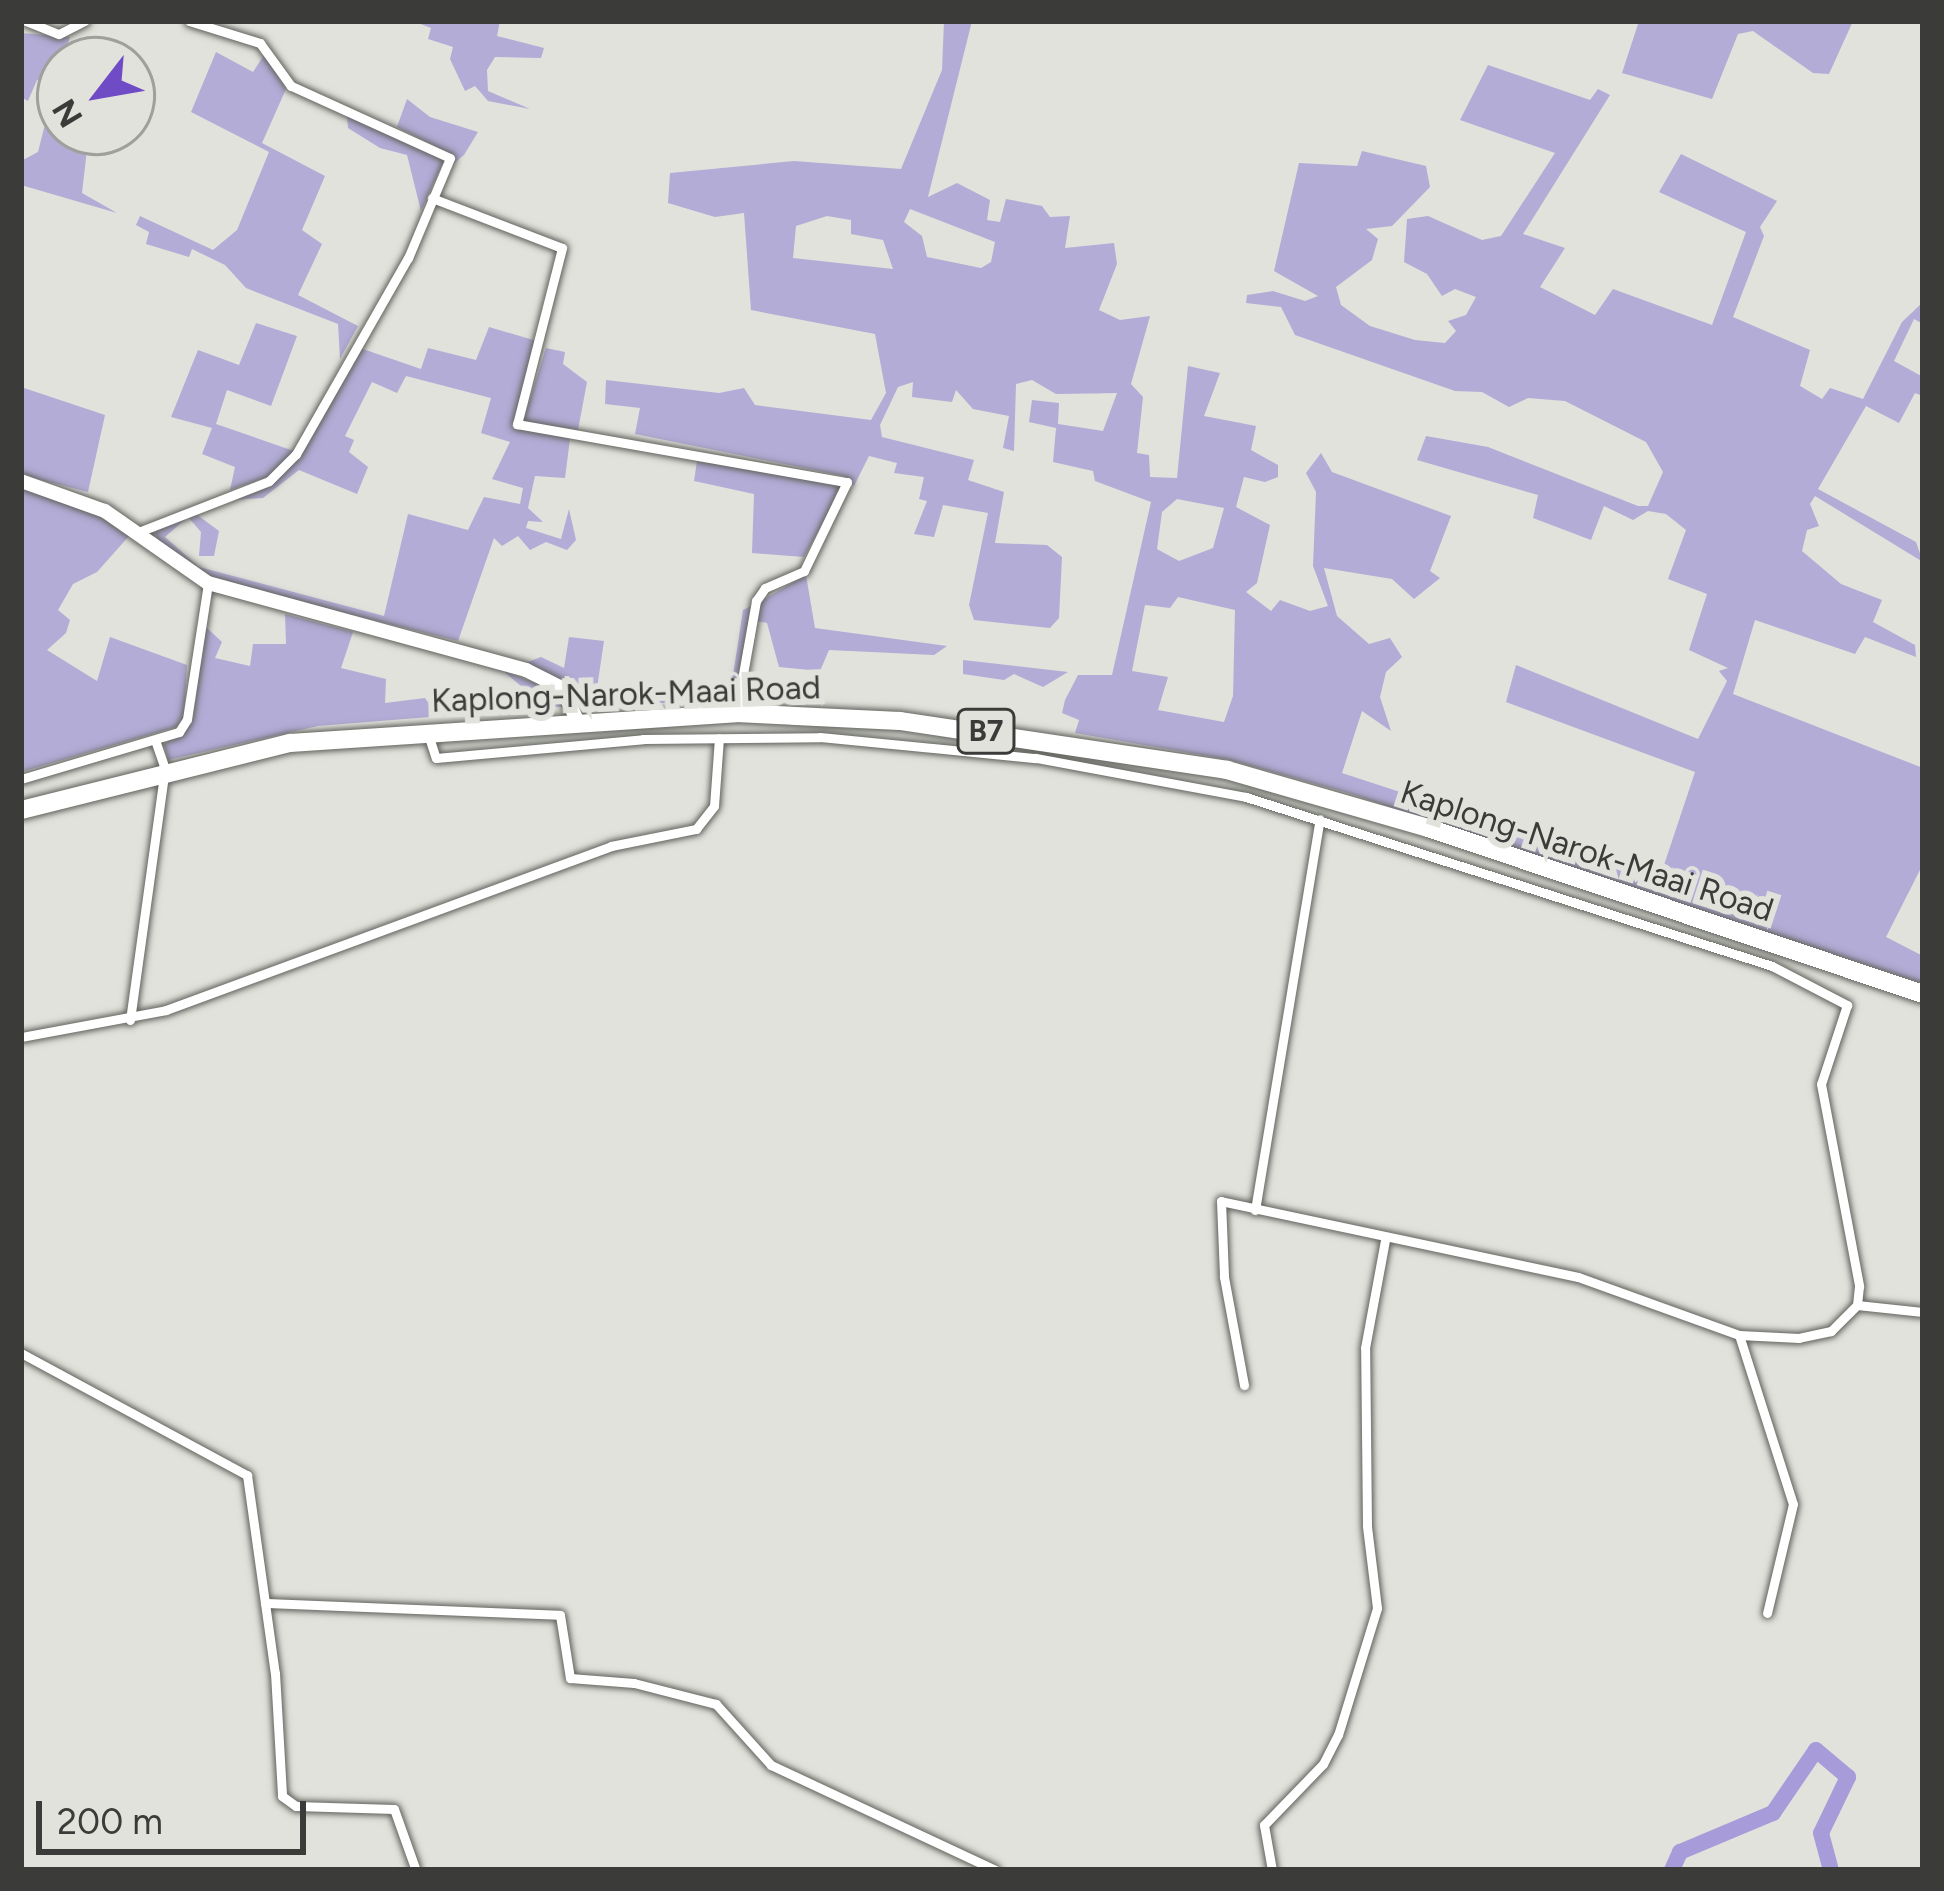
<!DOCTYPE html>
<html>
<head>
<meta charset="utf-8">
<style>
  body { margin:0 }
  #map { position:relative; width:1944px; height:1891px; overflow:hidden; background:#e1e2dc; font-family:Figtree,sans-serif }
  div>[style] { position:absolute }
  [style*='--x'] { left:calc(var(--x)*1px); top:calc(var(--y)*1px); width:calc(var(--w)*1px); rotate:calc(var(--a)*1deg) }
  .green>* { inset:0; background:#b2acd6 }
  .river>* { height:16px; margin:-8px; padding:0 8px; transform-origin:8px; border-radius:8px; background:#a79cd9 }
  .roads { filter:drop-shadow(0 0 3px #60625c) drop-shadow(0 0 3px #60625c) }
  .street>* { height:9px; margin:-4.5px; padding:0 4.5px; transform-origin:4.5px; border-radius:4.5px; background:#fff }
  .secondary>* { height:14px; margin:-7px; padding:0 7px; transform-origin:7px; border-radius:7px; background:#fff }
  .highway>* { height:18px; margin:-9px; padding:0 9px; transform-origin:9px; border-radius:9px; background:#fff }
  span { translate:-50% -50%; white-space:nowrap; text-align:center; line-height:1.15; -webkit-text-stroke:12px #e1e2dc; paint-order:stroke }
  .shield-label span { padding:3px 9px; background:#e1e2dc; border:3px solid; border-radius:9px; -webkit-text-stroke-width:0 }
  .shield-label { font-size:30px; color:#3b3c39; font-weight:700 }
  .street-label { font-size:33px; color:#3b3c39 }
  .frame { position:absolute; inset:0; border:24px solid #3b3c39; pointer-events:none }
  .north { position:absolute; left:36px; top:36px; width:120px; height:120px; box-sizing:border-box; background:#e1e2dc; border:3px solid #9fa09b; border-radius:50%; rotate:239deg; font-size:33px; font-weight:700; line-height:48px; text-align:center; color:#3b3c39 }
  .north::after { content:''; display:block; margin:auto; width:42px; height:54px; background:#6f4cc5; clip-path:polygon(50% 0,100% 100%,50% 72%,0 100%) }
  .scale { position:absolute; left:36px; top:1801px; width:270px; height:54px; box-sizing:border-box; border:6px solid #3b3c39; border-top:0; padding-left:15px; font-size:36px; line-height:42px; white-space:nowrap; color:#3b3c39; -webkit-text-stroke:9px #e1e2dc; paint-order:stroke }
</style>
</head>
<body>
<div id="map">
  <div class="green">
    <div style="clip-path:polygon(413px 21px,500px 21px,497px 36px,544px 48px,541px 58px,495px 57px,487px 70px,488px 91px,530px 109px,488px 101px,475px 86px,465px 91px,450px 59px,453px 47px,428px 39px,431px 28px)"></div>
    <div style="clip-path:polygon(evenodd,944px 21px,972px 21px,928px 197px,957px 183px,990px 200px,987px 220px,1000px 222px,1006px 199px,1042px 206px,1050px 217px,1070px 216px,1065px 248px,1114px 243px,1117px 264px,1099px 310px,1120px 320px,1150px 316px,1131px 384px,1143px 397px,1137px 453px,1149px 455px,1150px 477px,1177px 478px,1188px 366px,1220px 373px,1204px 416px,1256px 426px,1251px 450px,1278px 465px,1278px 477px,1265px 482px,1244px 477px,1236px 507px,1270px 525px,1257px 583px,1246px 592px,1271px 611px,1280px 600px,1310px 611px,1328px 606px,1313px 566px,1316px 492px,1306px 473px,1321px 453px,1332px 472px,1451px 516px,1430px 571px,1440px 578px,1414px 599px,1392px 579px,1324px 568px,1337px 616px,1369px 644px,1390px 638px,1402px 657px,1386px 672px,1380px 697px,1391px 731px,1362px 711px,1342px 773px,1660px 877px,1695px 772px,1506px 702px,1516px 665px,1698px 739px,1727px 681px,1719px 671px,1728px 668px,1689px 650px,1707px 594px,1668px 579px,1686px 530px,1666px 514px,1648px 511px,1633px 520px,1604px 506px,1591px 540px,1533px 518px,1538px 495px,1417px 460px,1426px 436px,1488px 447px,1638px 506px,1648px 506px,1663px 472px,1646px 442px,1565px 401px,1528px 398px,1509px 407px,1482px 392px,1455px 391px,1295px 335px,1281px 307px,1246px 303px,1247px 295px,1273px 291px,1305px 301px,1318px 296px,1274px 271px,1299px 163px,1357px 166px,1362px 151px,1426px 166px,1430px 187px,1392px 226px,1366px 229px,1378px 239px,1372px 260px,1336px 287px,1341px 305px,1370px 326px,1415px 340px,1445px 343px,1456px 331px,1448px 321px,1466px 315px,1476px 297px,1455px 289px,1442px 296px,1427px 274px,1404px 262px,1407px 219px,1428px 216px,1482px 240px,1501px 236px,1555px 153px,1460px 120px,1488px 65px,1590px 100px,1598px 89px,1610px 95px,1523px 234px,1565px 248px,1540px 287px,1595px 315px,1613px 289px,1712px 325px,1746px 232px,1659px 192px,1681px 154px,1777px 201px,1760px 227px,1764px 236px,1733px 317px,1810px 350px,1800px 386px,1822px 399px,1830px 388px,1863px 399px,1902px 322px,1923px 302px,1923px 324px,1914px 319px,1894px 361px,1923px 377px,1923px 396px,1915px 393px,1899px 423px,1866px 406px,1818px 489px,1916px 542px,1923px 562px,1815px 496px,1810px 504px,1819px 526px,1807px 530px,1802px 551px,1841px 584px,1882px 600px,1873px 622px,1915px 645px,1916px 657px,1865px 637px,1855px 654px,1755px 620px,1733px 694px,1923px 768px,1923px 864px,1886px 937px,1923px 956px,1923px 984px,1348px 793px,1230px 760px,1075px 733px,1079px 720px,1062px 713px,1065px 700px,1078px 675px,1112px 675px,1151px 502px,1095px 481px,1093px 471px,1053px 462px,1056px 428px,1029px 422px,1032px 400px,1059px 403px,1058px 424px,1103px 431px,1117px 393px,1056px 394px,1032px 380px,1016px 384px,1014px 451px,1003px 448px,1009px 416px,973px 409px,956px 390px,952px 402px,912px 397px,913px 382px,898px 387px,880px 425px,882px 437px,974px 460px,968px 480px,1004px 492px,995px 543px,1047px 545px,1062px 557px,1059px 618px,1050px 628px,974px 620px,969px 605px,988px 513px,943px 505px,934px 537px,914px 534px,927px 501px,919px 499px,924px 477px,894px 473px,897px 463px,869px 456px,854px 486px,844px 476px,635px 434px,640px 408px,605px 404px,606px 380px,719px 393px,744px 388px,755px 405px,871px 420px,886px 393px,875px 334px,751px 310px,744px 213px,715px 217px,668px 203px,670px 173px,794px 161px,901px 169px,942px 70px,944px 21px,910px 209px,995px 242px,991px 262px,981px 268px,927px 257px,922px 236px,904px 222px,910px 209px,944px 21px,827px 216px,851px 220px,851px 234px,883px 240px,893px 269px,793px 258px,796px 226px,827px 216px,944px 21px,1177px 499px,1224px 508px,1213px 548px,1179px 561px,1157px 549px,1162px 512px,1177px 499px,944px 21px,1178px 597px,1235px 610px,1233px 696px,1224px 722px,1158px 710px,1168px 677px,1132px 671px,1145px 605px,1170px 608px,1178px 597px)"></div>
    <div style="clip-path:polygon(1639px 21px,1853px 21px,1829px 74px,1813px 73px,1753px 31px,1738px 34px,1712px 99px,1622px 73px)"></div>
    <div style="clip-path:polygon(21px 33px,70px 37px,56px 85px,37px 80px,28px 101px,21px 97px)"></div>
    <div style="clip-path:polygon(216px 52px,253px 72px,264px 55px,286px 89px,262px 143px,325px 176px,302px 230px,322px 244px,298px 295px,358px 326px,340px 359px,338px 324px,246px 288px,225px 265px,192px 249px,189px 257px,146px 244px,149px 232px,136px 225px,140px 216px,213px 250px,237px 230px,269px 152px,191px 112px)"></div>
    <div style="clip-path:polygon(407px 99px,430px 117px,478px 132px,464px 155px,453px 164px,447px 152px,397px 127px)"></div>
    <div style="clip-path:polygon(347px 116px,444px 160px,421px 211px,407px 155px,380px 148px,348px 128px)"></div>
    <div style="clip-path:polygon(45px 124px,89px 132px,82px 193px,117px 213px,21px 185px,21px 161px,38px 152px)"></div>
    <div style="clip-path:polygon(256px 323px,297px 336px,271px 406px,227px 390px,216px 424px,294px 451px,270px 476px,230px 490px,235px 467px,202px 454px,212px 428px,171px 417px,198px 350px,239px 365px)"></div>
    <div style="clip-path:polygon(489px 327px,540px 342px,513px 424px,570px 439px,565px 478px,535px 476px,528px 508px,543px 522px,528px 521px,526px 528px,561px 539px,569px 509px,576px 540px,567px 550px,546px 542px,530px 550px,518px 536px,502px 546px,494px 538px,458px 641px,208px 579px,159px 543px,155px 533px,165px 523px,196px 514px,219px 531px,214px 556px,199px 556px,201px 532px,188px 517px,165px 537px,199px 567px,384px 616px,408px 514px,468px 530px,484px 497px,520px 504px,523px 488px,492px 479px,510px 442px,481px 433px,491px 398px,406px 376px,397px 393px,372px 382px,345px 436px,354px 440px,349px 452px,368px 467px,357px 494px,299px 470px,263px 498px,231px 500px,274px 483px,295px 462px,357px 347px,421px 369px,428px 348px,476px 360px)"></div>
    <div style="clip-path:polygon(546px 348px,565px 352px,563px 364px,587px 382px,578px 430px,523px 421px)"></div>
    <div style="clip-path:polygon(21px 387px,105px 415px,88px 492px,21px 475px)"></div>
    <div style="clip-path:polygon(697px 461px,840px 483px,841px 490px,804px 557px,752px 553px,754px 494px,694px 481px)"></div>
    <div style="clip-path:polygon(21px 488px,85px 507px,129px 536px,97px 572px,73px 584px,58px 610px,70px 620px,66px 633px,47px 650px,97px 681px,110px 637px,187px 665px,184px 717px,176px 727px,21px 772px)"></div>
    <div style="clip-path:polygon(806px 575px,815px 628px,947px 646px,934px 655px,829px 650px,820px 671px,779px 667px,767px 623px,756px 621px,759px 602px)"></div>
    <div style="clip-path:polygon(751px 606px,735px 703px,580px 703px,573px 688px,525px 663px,541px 657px,564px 668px,569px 637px,604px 641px,597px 688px,723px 686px,732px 682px,743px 610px)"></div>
    <div style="clip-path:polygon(285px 614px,353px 632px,341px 668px,386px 679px,385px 703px,425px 698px,432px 708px,538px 700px,503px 671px,545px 686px,566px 706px,318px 726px,168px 760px,164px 745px,193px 719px,205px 626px,222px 642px,215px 658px,250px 666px,253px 644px,286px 644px)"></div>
    <div style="clip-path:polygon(963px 660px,1068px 672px,1043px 687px,1014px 674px,1004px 680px,963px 674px)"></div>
  </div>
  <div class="river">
    <div style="--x:1672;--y:1870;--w:20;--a:-66"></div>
    <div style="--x:1680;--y:1852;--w:101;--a:-22.8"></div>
    <div style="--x:1773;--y:1813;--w:76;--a:-55.7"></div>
    <div style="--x:1816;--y:1750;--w:42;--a:40.2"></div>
    <div style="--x:1848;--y:1777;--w:62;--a:115.7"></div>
    <div style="--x:1821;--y:1833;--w:38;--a:75"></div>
  </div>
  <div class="roads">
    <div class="street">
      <div style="--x:26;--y:21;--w:35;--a:22"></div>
      <div style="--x:59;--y:34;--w:29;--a:-27"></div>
      <div style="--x:432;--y:198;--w:139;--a:21"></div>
      <div style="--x:562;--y:248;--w:182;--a:104.3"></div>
      <div style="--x:517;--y:424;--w:335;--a:10"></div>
      <div style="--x:847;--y:482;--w:99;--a:115.8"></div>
      <div style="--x:804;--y:571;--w:43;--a:156.4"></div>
      <div style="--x:765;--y:588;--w:16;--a:125"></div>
      <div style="--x:756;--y:601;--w:114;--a:100.1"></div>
      <div style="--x:141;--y:531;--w:137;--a:-21.3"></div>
      <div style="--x:269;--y:481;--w:38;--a:-45"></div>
      <div style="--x:296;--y:454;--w:226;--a:-60.3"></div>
      <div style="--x:408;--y:258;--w:108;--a:-67.2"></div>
      <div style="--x:450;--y:158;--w:175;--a:-155.6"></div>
      <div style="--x:291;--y:86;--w:53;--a:-125.8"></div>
      <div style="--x:260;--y:43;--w:74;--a:-162.8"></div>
      <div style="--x:427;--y:731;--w:28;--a:72"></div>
      <div style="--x:436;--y:758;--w:208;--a:-5.2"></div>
      <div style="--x:643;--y:739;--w:177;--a:-0.6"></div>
      <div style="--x:820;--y:737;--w:217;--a:5.6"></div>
      <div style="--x:1036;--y:758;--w:214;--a:10.5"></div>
      <div style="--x:1246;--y:797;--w:552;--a:17.81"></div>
      <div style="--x:1772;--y:966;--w:85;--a:27.5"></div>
      <div style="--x:1847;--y:1005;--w:83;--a:108.2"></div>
      <div style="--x:1821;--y:1084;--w:206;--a:79.3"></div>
      <div style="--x:1859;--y:1286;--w:19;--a:96"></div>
      <div style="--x:1857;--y:1305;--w:37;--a:135"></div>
      <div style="--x:1831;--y:1331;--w:33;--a:168"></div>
      <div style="--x:1799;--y:1338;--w:60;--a:-177.1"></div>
      <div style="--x:1739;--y:1335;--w:171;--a:-160.2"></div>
      <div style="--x:1578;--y:1277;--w:365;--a:-168"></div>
      <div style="--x:1221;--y:1201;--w:76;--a:87.7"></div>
      <div style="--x:1224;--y:1277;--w:110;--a:79.5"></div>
      <div style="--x:21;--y:779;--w:165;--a:-16.6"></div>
      <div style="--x:179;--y:732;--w:15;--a:-58"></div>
      <div style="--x:187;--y:719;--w:138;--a:-81.2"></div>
      <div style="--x:130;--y:1020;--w:253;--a:-82.1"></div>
      <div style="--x:165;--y:769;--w:28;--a:-109"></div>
      <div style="--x:21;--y:1037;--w:147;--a:-10.5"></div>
      <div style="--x:166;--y:1010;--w:474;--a:-20.2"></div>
      <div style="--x:611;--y:846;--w:87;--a:-11.3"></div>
      <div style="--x:696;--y:829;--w:29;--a:-52"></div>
      <div style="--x:714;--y:806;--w:68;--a:-85.8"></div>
      <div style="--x:1255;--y:1210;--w:396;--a:-80.6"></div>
      <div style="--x:1857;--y:1305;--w:66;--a:6.1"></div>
      <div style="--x:1739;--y:1335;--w:177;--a:72.3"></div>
      <div style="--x:1793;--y:1504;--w:112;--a:103.4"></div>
      <div style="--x:21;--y:1353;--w:257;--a:28.4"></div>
      <div style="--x:247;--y:1475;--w:200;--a:82"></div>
      <div style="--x:275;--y:1673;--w:123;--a:86.7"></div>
      <div style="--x:282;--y:1796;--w:17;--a:36"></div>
      <div style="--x:296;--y:1806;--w:98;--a:1.8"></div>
      <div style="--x:394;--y:1809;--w:63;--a:70.4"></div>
      <div style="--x:265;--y:1603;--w:295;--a:2.3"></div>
      <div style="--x:560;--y:1615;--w:64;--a:81"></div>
      <div style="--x:570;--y:1678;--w:64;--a:4.5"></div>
      <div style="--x:634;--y:1683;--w:85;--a:14.4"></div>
      <div style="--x:716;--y:1704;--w:82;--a:48"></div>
      <div style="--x:771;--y:1765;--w:247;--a:25.1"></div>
      <div style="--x:1272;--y:1870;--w:46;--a:-100.1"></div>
      <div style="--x:1264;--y:1825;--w:85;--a:-46"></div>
      <div style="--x:1323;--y:1764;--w:33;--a:-63"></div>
      <div style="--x:1338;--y:1735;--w:133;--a:-72.9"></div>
      <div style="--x:1377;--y:1608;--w:83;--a:-97"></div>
      <div style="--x:1367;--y:1526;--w:178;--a:-90.6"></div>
      <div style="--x:1365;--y:1348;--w:110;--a:-79.5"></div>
    </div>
    <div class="secondary">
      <div style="--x:21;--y:481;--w:89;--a:19.7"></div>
      <div style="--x:105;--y:511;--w:126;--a:35"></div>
      <div style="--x:208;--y:583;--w:330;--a:15.3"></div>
      <div style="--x:526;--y:670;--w:40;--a:26.6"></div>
      <div style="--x:562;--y:688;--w:38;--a:65"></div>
    </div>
    <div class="highway">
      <div style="--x:21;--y:810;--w:277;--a:-14"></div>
      <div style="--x:290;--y:743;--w:447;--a:-3.8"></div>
      <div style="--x:736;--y:713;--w:164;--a:2.8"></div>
      <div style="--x:900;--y:721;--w:331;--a:8.5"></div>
      <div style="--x:1227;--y:770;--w:209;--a:16.1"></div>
      <div style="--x:1428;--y:828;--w:522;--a:18.54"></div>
    </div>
  </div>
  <div class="shield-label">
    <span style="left:986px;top:731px">B7</span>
  </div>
  <div class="street-label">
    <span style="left:626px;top:694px;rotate:-2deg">Kaplong-Narok-Maai Road</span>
    <span style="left:1587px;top:851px;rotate:18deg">Kaplong-Narok-Maai Road</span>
  </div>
  <div class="frame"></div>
  <div class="north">N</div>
  <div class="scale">200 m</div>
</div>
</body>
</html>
